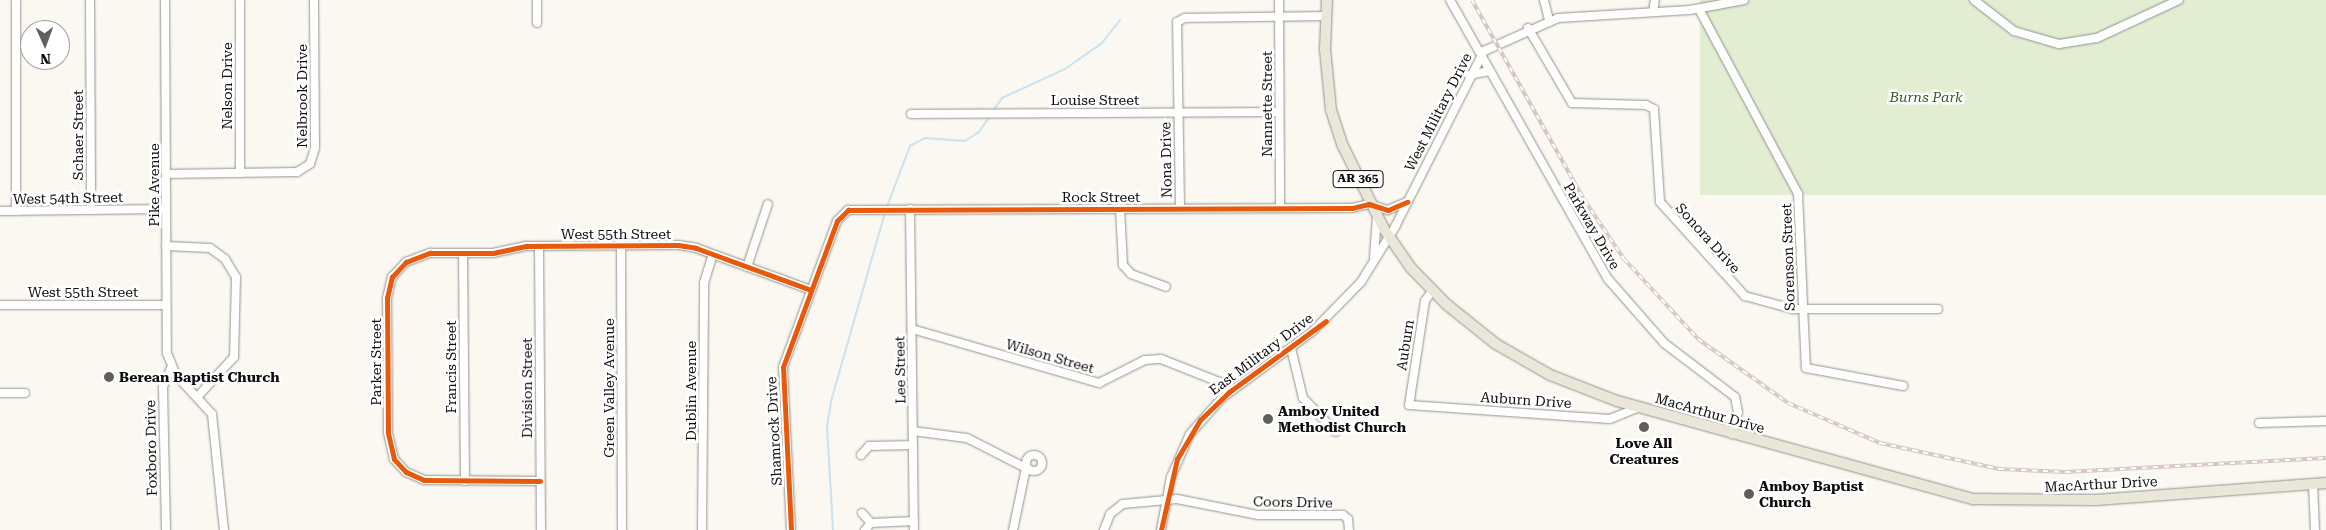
<!DOCTYPE html>
<html>
<head>
<meta charset="utf-8">
<style>
  body { margin:0 }
  #map { position:relative; width:2326px; height:530px; overflow:hidden; background:#faf8f0; font-family:"Roboto Serif",serif }
  div>[style] { position:absolute }
  [style*='--x'] { left:calc(var(--x)*1px); top:calc(var(--y)*1px); width:calc(var(--w)*1px); rotate:calc(var(--a)*1deg) }
  .green>* { inset:0; background:#e2edd2; transform-origin:0 0 }
  .stream>* { height:2px; margin:-1px; padding:0 1px; transform-origin:1px; border-radius:1px; background:#cbe2ef }
  .roads { filter:drop-shadow(0 0 1px #93928f) drop-shadow(0 0 1px #93928f) }
  .minor>* { height:8px; margin:-4px; padding:0 4px; transform-origin:4px; border-radius:4px; background:#fefefd }
  .minor>.ring { margin:-4px; padding:0; box-sizing:content-box; background:none; border:8px solid #fefefd; border-radius:50% }
  .major>* { height:10px; margin:-5px; padding:0 5px; transform-origin:5px; border-radius:5px; background:#eae7da }
  .rail>* { height:4px; margin-top:-2px; transform-origin:0; background:repeating-linear-gradient(90deg,#fff 0 5.5px,#d5c6c5 0 11px); box-sizing:border-box; border-block:1px solid #d5c6c5 }
  .cycleway>* { height:5px; margin:-2.5px; padding:0 2.5px; transform-origin:2.5px; border-radius:2.5px; background:#e8590c }
  .dots>* { width:14px; height:14px; translate:-50% -50%; box-sizing:border-box; border:2px solid #fff; border-radius:50% }
  span { translate:-50% -50%; white-space:nowrap; text-align:center; line-height:1.15; -webkit-text-stroke:5px #fff; paint-order:stroke }
  .shield-label span { padding:1px 4px; background:#fff; border:1px solid; border-radius:4px; -webkit-text-stroke-width:0 }
  .shield-label { font-size:12px; color:#0c0c0c; font-weight:700 }
  .street-label { font-size:14px; color:#0c0c0c }
  .park-label { font-size:14px; color:#2d5c23; font-style:italic }
  .poi-label { font-size:14px; color:#0c0c0c; font-weight:700 }
  .left { translate:0 -50%; text-align:left }
  .north { position:absolute; left:20px; top:20px; width:50px; height:50px; box-sizing:border-box; background:#fff; border:1px solid #9e9e9e; border-radius:50%; rotate:178deg; font-size:14px; font-weight:700; line-height:20px; text-align:center; color:#0c0c0c }
  .north::after { content:''; display:block; margin:auto; width:18px; height:22px; background:#5f5f5c; clip-path:polygon(50% 0,100% 100%,50% 72%,0 100%) }
</style>
</head>
<body>
<div id="map">
  <div class="green">
    <div style="left:1700px;top:0;width:626px;height:195px"></div>
  </div>
  <div class="stream">
    <div style="--x:993;--y:111;--w:16;--a:-55"></div>
    <div style="--x:1002;--y:98;--w:69;--a:-24.7"></div>
    <div style="--x:1065;--y:69;--w:45;--a:-35.1"></div>
    <div style="--x:1102;--y:43;--w:29;--a:-52"></div>
    <div style="--x:886;--y:209;--w:67;--a:-69.1"></div>
    <div style="--x:910;--y:146;--w:17;--a:-28"></div>
    <div style="--x:925;--y:138;--w:40;--a:4.3"></div>
    <div style="--x:965;--y:141;--w:17;--a:-33"></div>
    <div style="--x:979;--y:132;--w:18;--a:-56"></div>
    <div style="--x:833;--y:530;--w:103;--a:-93.3"></div>
    <div style="--x:827;--y:427;--w:26;--a:-81"></div>
    <div style="--x:831;--y:401;--w:196;--a:-74"></div>
  </div>
  <div class="roads">
    <div class="minor">
      <div style="--x:90;--y:0;--w:210;--a:89.7"></div>
      <div style="--x:165;--y:0;--w:353;--a:89.7"></div>
      <div style="--x:167;--y:353;--w:24;--a:68"></div>
      <div style="--x:176;--y:375;--w:53;--a:47.3"></div>
      <div style="--x:212;--y:414;--w:117;--a:84.1"></div>
      <div style="--x:537;--y:0;--w:23;--a:90"></div>
      <div style="--x:1279;--y:0;--w:207;--a:89.7"></div>
      <div style="--x:1450;--y:0;--w:321;--a:60.5"></div>
      <div style="--x:1608;--y:279;--w:85;--a:48.8"></div>
      <div style="--x:1664;--y:343;--w:89;--a:37.3"></div>
      <div style="--x:1735;--y:397;--w:15;--a:79"></div>
      <div style="--x:1738;--y:412;--w:23;--a:105"></div>
      <div style="--x:1544;--y:0;--w:21;--a:76"></div>
      <div style="--x:1974;--y:0;--w:51;--a:37.8"></div>
      <div style="--x:2014;--y:31;--w:47;--a:16.1"></div>
      <div style="--x:2059;--y:44;--w:38;--a:-9"></div>
      <div style="--x:2097;--y:38;--w:90;--a:-24.9"></div>
      <div style="--x:1699;--y:9;--w:210;--a:61.8"></div>
      <div style="--x:1798;--y:194;--w:174;--a:87.4"></div>
      <div style="--x:1806;--y:368;--w:99;--a:10.5"></div>
      <div style="--x:1653;--y:12;--w:12;--a:-81"></div>
      <div style="--x:1528;--y:28;--w:87;--a:59.6"></div>
      <div style="--x:1572;--y:103;--w:74;--a:1.5"></div>
      <div style="--x:1646;--y:105;--w:9;--a:27"></div>
      <div style="--x:1654;--y:109;--w:93;--a:86.3"></div>
      <div style="--x:1660;--y:202;--w:127;--a:47.9"></div>
      <div style="--x:1745;--y:296;--w:50;--a:15.2"></div>
      <div style="--x:1793;--y:309;--w:145;--a:0"></div>
      <div style="--x:1469;--y:75;--w:21;--a:-11"></div>
      <div style="--x:911;--y:114;--w:368;--a:-0.3"></div>
      <div style="--x:240;--y:173;--w:173;--a:-90"></div>
      <div style="--x:166;--y:174;--w:131;--a:-0.9"></div>
      <div style="--x:297;--y:172;--w:15;--a:-32"></div>
      <div style="--x:310;--y:164;--w:17;--a:-73"></div>
      <div style="--x:315;--y:148;--w:148;--a:-90.4"></div>
      <div style="--x:1120;--y:208;--w:57;--a:87"></div>
      <div style="--x:1123;--y:265;--w:12;--a:48"></div>
      <div style="--x:1131;--y:274;--w:37;--a:20"></div>
      <div style="--x:1180;--y:208;--w:186;--a:-90.9"></div>
      <div style="--x:1177;--y:22;--w:9;--a:-27"></div>
      <div style="--x:1185;--y:18;--w:141;--a:-0.8"></div>
      <div style="--x:910;--y:209;--w:321;--a:89.3"></div>
      <div style="--x:0;--y:211;--w:166;--a:-0.7"></div>
      <div style="--x:16;--y:211;--w:211;--a:-90"></div>
      <div style="--x:166;--y:246;--w:44;--a:2.6"></div>
      <div style="--x:210;--y:248;--w:19;--a:36"></div>
      <div style="--x:225;--y:259;--w:21;--a:59"></div>
      <div style="--x:236;--y:277;--w:80;--a:91.4"></div>
      <div style="--x:234;--y:357;--w:53;--a:132.7"></div>
      <div style="--x:539;--y:246;--w:284;--a:89.6"></div>
      <div style="--x:621;--y:246;--w:284;--a:89.8"></div>
      <div style="--x:463;--y:253;--w:228;--a:89.5"></div>
      <div style="--x:1374;--y:257;--w:40;--a:-85.7"></div>
      <div style="--x:747;--y:267;--w:66;--a:-71.6"></div>
      <div style="--x:1432;--y:291;--w:12;--a:125"></div>
      <div style="--x:1425;--y:301;--w:105;--a:98.7"></div>
      <div style="--x:1409;--y:405;--w:201;--a:4"></div>
      <div style="--x:1610;--y:419;--w:31;--a:-22"></div>
      <div style="--x:0;--y:305;--w:166;--a:0"></div>
      <div style="--x:912;--y:329;--w:195;--a:16.1"></div>
      <div style="--x:1099;--y:383;--w:51;--a:-26.6"></div>
      <div style="--x:1145;--y:360;--w:16;--a:-4"></div>
      <div style="--x:1161;--y:359;--w:62;--a:21.6"></div>
      <div style="--x:1219;--y:382;--w:14;--a:45"></div>
      <div style="--x:1291;--y:348;--w:51;--a:76.5"></div>
      <div style="--x:1303;--y:398;--w:47;--a:45.9"></div>
      <div style="--x:0;--y:393;--w:25;--a:0"></div>
      <div style="--x:2259;--y:423;--w:67;--a:-1.7"></div>
      <div style="--x:913;--y:431;--w:54;--a:7.4"></div>
      <div style="--x:967;--y:438;--w:66;--a:27"></div>
      <div style="--x:1026;--y:468;--w:63;--a:101.8"></div>
      <div style="--x:861;--y:455;--w:12;--a:-48"></div>
      <div style="--x:869;--y:446;--w:44;--a:-1.3"></div>
      <div class="ring" style="left:1026px;top:455px;width:8px;height:8px"></div>
      <div style="--x:540;--y:481;--w:116;--a:-179.5"></div>
      <div style="--x:424;--y:480;--w:20;--a:-156"></div>
      <div style="--x:406;--y:472;--w:18;--a:-133"></div>
      <div style="--x:394;--y:459;--w:28;--a:-103"></div>
      <div style="--x:388;--y:432;--w:134;--a:-90.4"></div>
      <div style="--x:387;--y:298;--w:22;--a:-77"></div>
      <div style="--x:392;--y:277;--w:21;--a:-47"></div>
      <div style="--x:406;--y:262;--w:26;--a:-21"></div>
      <div style="--x:430;--y:253;--w:63;--a:0"></div>
      <div style="--x:493;--y:253;--w:35;--a:-12"></div>
      <div style="--x:527;--y:246;--w:151;--a:-0.4"></div>
      <div style="--x:678;--y:245;--w:18;--a:9"></div>
      <div style="--x:696;--y:248;--w:122;--a:20.1"></div>
      <div style="--x:2313;--y:484;--w:46;--a:87.5"></div>
      <div style="--x:862;--y:513;--w:13;--a:48"></div>
      <div style="--x:166;--y:530;--w:143;--a:-91.2"></div>
      <div style="--x:163;--y:387;--w:21;--a:-67"></div>
      <div style="--x:702;--y:530;--w:247;--a:-89.5"></div>
      <div style="--x:704;--y:283;--w:30;--a:-73"></div>
      <div style="--x:791;--y:530;--w:163;--a:-92.8"></div>
      <div style="--x:783;--y:367;--w:156;--a:-69.7"></div>
      <div style="--x:837;--y:221;--w:16;--a:-45"></div>
      <div style="--x:848;--y:210;--w:504;--a:-0.23"></div>
      <div style="--x:1352;--y:208;--w:17;--a:-13"></div>
      <div style="--x:1369;--y:204;--w:20;--a:18"></div>
      <div style="--x:1388;--y:210;--w:21;--a:-23"></div>
      <div style="--x:865;--y:530;--w:9;--a:-49"></div>
      <div style="--x:871;--y:523;--w:43;--a:-2.7"></div>
      <div style="--x:1104;--y:530;--w:17;--a:-69"></div>
      <div style="--x:1110;--y:514;--w:16;--a:-38"></div>
      <div style="--x:1123;--y:504;--w:54;--a:-5.3"></div>
      <div style="--x:1177;--y:499;--w:83;--a:11.2"></div>
      <div style="--x:1258;--y:515;--w:85;--a:0"></div>
      <div style="--x:1343;--y:515;--w:6;--a:39"></div>
      <div style="--x:1348;--y:519;--w:11;--a:85"></div>
      <div style="--x:1161;--y:530;--w:54;--a:-79.3"></div>
      <div style="--x:1171;--y:477;--w:47;--a:-66.2"></div>
      <div style="--x:1190;--y:434;--w:48;--a:-48.4"></div>
      <div style="--x:1222;--y:398;--w:113;--a:-36.4"></div>
      <div style="--x:1313;--y:331;--w:69;--a:-45.6"></div>
      <div style="--x:1361;--y:282;--w:65;--a:-58.3"></div>
      <div style="--x:1395;--y:227;--w:197;--a:-63.2"></div>
      <div style="--x:1484;--y:51;--w:81;--a:-24"></div>
      <div style="--x:1558;--y:18;--w:132;--a:-3.5"></div>
      <div style="--x:1690;--y:10;--w:55;--a:-10.5"></div>
    </div>
    <div class="major">
      <div style="--x:1327;--y:0;--w:49;--a:92.3"></div>
      <div style="--x:1325;--y:49;--w:61;--a:84.4"></div>
      <div style="--x:1331;--y:110;--w:38;--a:72"></div>
      <div style="--x:1343;--y:146;--w:93;--a:63.7"></div>
      <div style="--x:1384;--y:229;--w:47;--a:55.3"></div>
      <div style="--x:1411;--y:268;--w:50;--a:45.8"></div>
      <div style="--x:1446;--y:304;--w:64;--a:38.7"></div>
      <div style="--x:1496;--y:344;--w:62;--a:29.9"></div>
      <div style="--x:1550;--y:375;--w:72;--a:21.2"></div>
      <div style="--x:1617;--y:401;--w:370;--a:15.4"></div>
      <div style="--x:1974;--y:499;--w:122;--a:0.5"></div>
      <div style="--x:2096;--y:500;--w:231;--a:-4.2"></div>
    </div>
  </div>
  <div class="rail">
    <div style="--x:1472;--y:0;--w:231;--a:60.7"></div>
    <div style="--x:1585;--y:201;--w:70;--a:56.1"></div>
    <div style="--x:1624;--y:259;--w:109;--a:47.2"></div>
    <div style="--x:1698;--y:339;--w:110;--a:35.4"></div>
    <div style="--x:1788;--y:403;--w:100;--a:23.5"></div>
    <div style="--x:1880;--y:443;--w:122;--a:12.3"></div>
    <div style="--x:1999;--y:469;--w:66;--a:2.6"></div>
    <div style="--x:2065;--y:472;--w:261;--a:-3.1"></div>
  </div>
  <div class="cycleway">
    <div style="--x:540;--y:481;--w:116;--a:-179.5"></div>
    <div style="--x:424;--y:480;--w:20;--a:-156"></div>
    <div style="--x:406;--y:472;--w:18;--a:-133"></div>
    <div style="--x:394;--y:459;--w:28;--a:-103"></div>
    <div style="--x:388;--y:432;--w:134;--a:-90.4"></div>
    <div style="--x:387;--y:298;--w:22;--a:-77"></div>
    <div style="--x:392;--y:277;--w:21;--a:-47"></div>
    <div style="--x:406;--y:262;--w:26;--a:-21"></div>
    <div style="--x:430;--y:253;--w:63;--a:0"></div>
    <div style="--x:493;--y:253;--w:35;--a:-12"></div>
    <div style="--x:527;--y:246;--w:151;--a:-0.4"></div>
    <div style="--x:678;--y:245;--w:18;--a:9"></div>
    <div style="--x:696;--y:248;--w:122;--a:20.1"></div>
    <div style="--x:791;--y:530;--w:163;--a:-92.8"></div>
    <div style="--x:783;--y:367;--w:156;--a:-69.7"></div>
    <div style="--x:837;--y:221;--w:16;--a:-45"></div>
    <div style="--x:848;--y:210;--w:504;--a:-0.23"></div>
    <div style="--x:1352;--y:208;--w:17;--a:-13"></div>
    <div style="--x:1369;--y:204;--w:20;--a:18"></div>
    <div style="--x:1388;--y:210;--w:21;--a:-23"></div>
    <div style="--x:1161;--y:530;--w:73;--a:-77.3"></div>
    <div style="--x:1177;--y:459;--w:45;--a:-59.5"></div>
    <div style="--x:1200;--y:420;--w:40;--a:-44"></div>
    <div style="--x:1229;--y:392;--w:120;--a:-36.2"></div>
  </div>
  <div class="dots">
    <div style="left:109px;top:377px;background:#5f5f5c"></div>
    <div style="left:1268px;top:419px;background:#5f5f5c"></div>
    <div style="left:1644px;top:427px;background:#5f5f5c"></div>
    <div style="left:1749px;top:494px;background:#5f5f5c"></div>
  </div>
  <div class="shield-label">
    <span style="left:1358px;top:179px">AR 365</span>
  </div>
  <div class="street-label">
    <span style="left:227px;top:86px;rotate:-90deg">Nelson Drive</span>
    <span style="left:302px;top:96px;rotate:-90deg">Nelbrook Drive</span>
    <span style="left:1095px;top:100px">Louise Street</span>
    <span style="left:1267px;top:104px;rotate:-90deg">Nannette Street</span>
    <span style="left:1438px;top:112px;rotate:-63deg">West Military Drive</span>
    <span style="left:78px;top:135px;rotate:-90deg">Schaer Street</span>
    <span style="left:1166px;top:160px;rotate:-91deg">Nona Drive</span>
    <span style="left:154px;top:185px;rotate:-90deg">Pike Avenue</span>
    <span style="left:1101px;top:197px">Rock Street</span>
    <span style="left:68px;top:198px;rotate:-1deg">West 54th Street</span>
    <span style="left:1592px;top:226px;rotate:60deg">Parkway Drive</span>
    <span style="left:616px;top:234px">West 55th Street</span>
    <span style="left:1708px;top:238px;rotate:48deg">Sonora Drive</span>
    <span style="left:1788px;top:257px;rotate:-92deg">Sorenson Street</span>
    <span style="left:83px;top:292px">West 55th Street</span>
    <span style="left:1405px;top:345px;rotate:-81deg">Auburn</span>
    <span style="left:1261px;top:354px;rotate:-37deg">East Military Drive</span>
    <span style="left:1050px;top:356px;rotate:16deg">Wilson Street</span>
    <span style="left:376px;top:362px;rotate:-90deg">Parker Street</span>
    <span style="left:451px;top:367px;rotate:-90deg">Francis Street</span>
    <span style="left:900px;top:370px;rotate:-91deg">Lee Street</span>
    <span style="left:527px;top:388px;rotate:-90deg">Division Street</span>
    <span style="left:609px;top:388px;rotate:-90deg">Green Valley Avenue</span>
    <span style="left:691px;top:391px;rotate:-90deg">Dublin Avenue</span>
    <span style="left:1526px;top:400px;rotate:4deg">Auburn Drive</span>
    <span style="left:1710px;top:413px;rotate:16deg">MacArthur Drive</span>
    <span style="left:774px;top:431px;rotate:-93deg">Shamrock Drive</span>
    <span style="left:151px;top:448px;rotate:-91deg">Foxboro Drive</span>
    <span style="left:2101px;top:484px;rotate:-3deg">MacArthur Drive</span>
    <span style="left:1293px;top:502px;rotate:1deg">Coors Drive</span>
  </div>
  <div class="park-label">
    <span style="left:1926px;top:97px">Burns Park</span>
  </div>
  <div class="poi-label">
    <span class="left" style="left:119px;top:377px">Berean Baptist Church</span>
    <span class="left" style="left:1278px;top:419px">Amboy United<br>Methodist Church</span>
    <span style="left:1644px;top:451px">Love All<br>Creatures</span>
    <span class="left" style="left:1759px;top:494px">Amboy Baptist<br>Church</span>
  </div>
  <div class="north">N</div>
</div>
</body>
</html>
